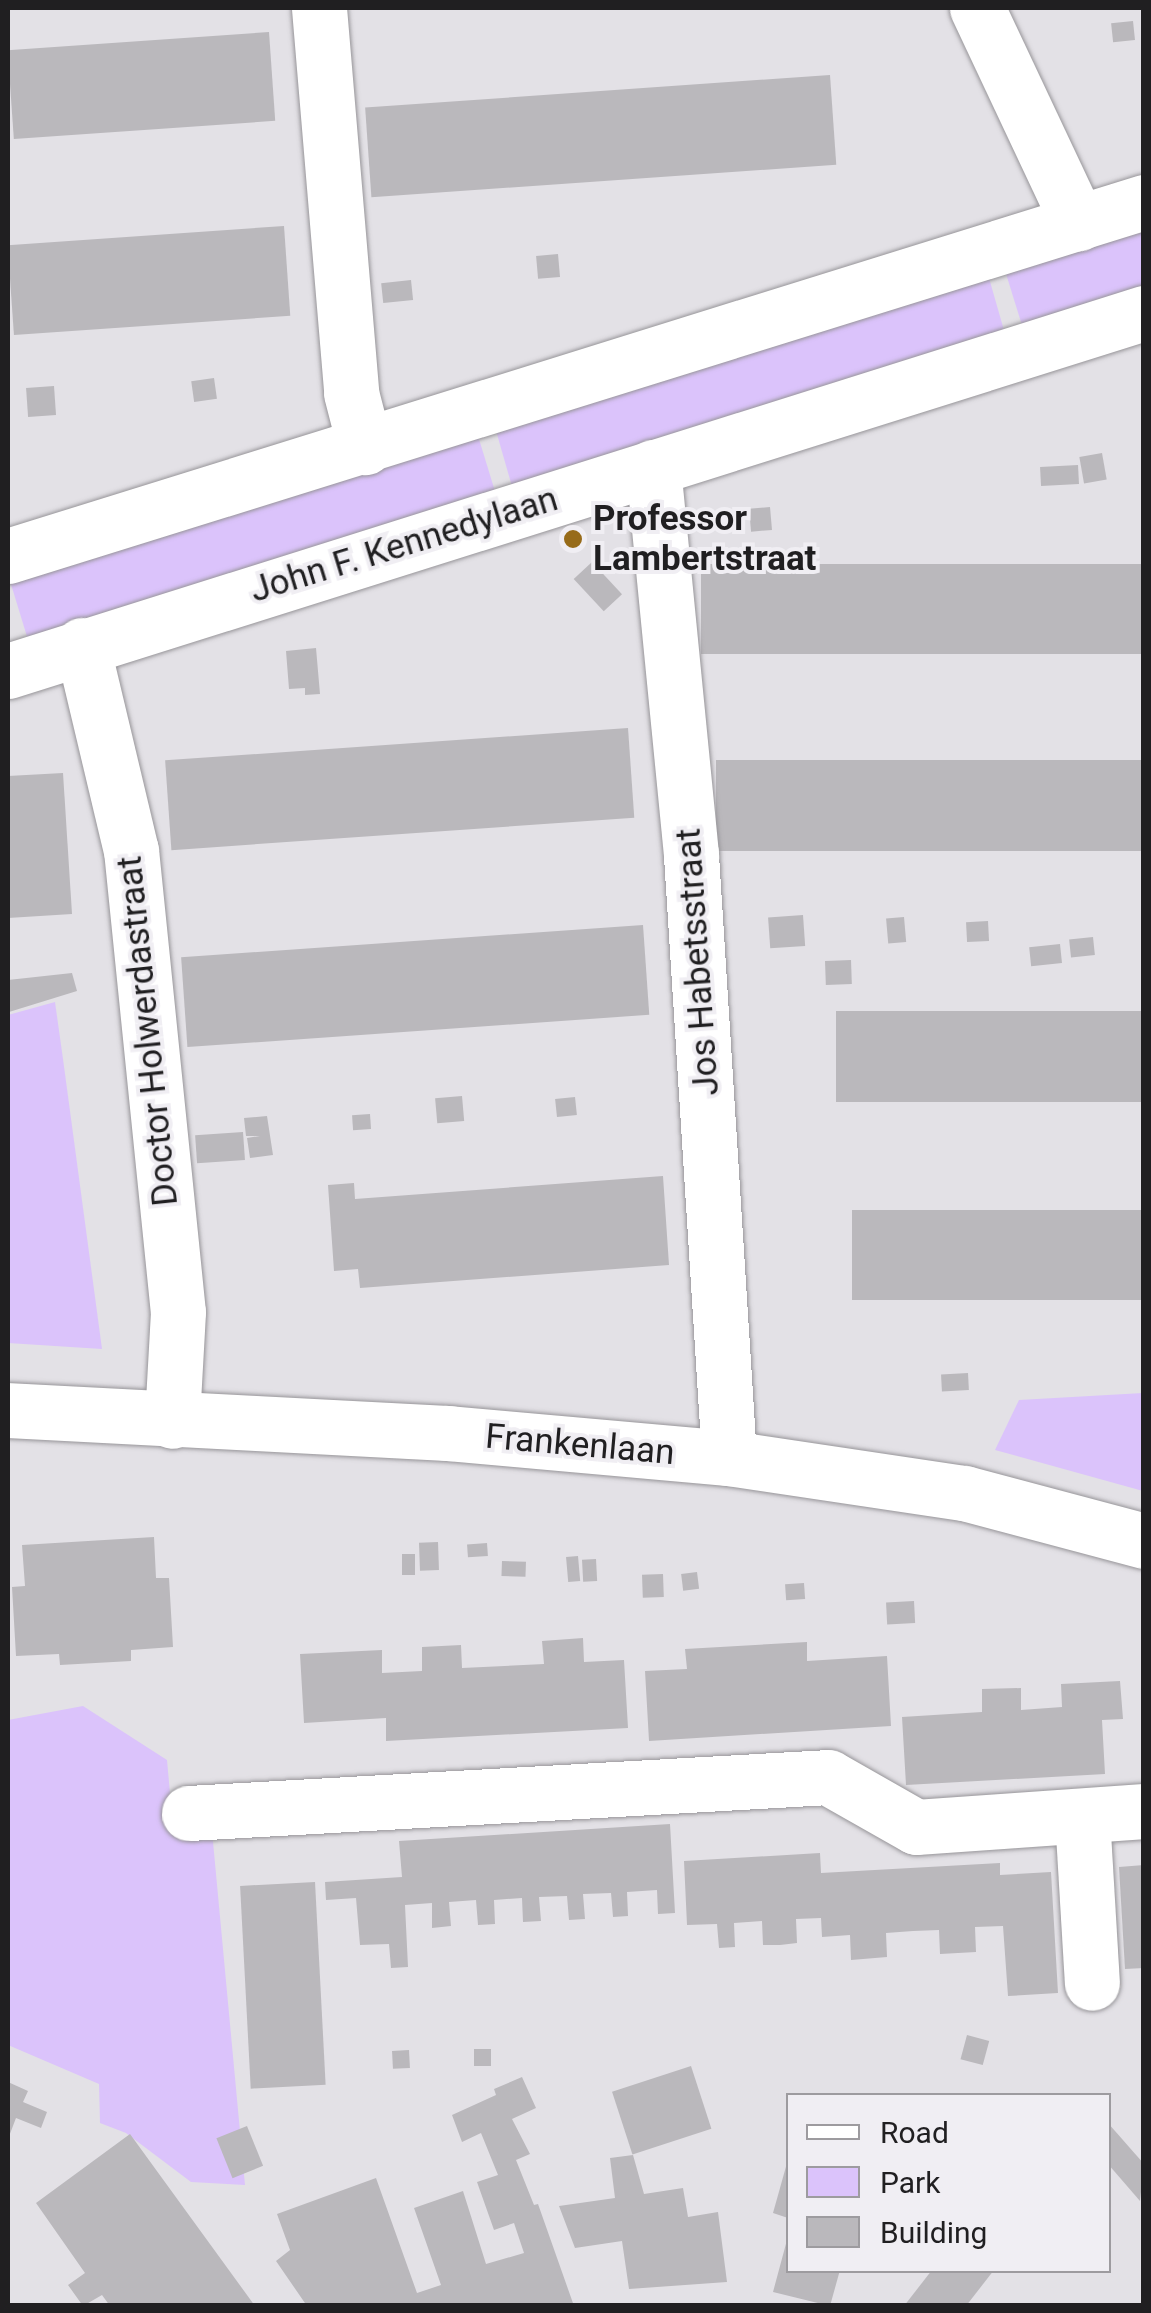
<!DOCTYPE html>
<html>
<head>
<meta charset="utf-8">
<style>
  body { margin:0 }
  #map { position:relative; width:1151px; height:2313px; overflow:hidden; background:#e3e1e6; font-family:Roboto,sans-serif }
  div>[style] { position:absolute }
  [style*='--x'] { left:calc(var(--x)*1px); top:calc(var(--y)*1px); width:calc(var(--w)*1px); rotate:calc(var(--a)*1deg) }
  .green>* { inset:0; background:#dbc3fb; transform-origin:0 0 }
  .building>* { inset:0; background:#bab8bc; transform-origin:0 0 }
  .roads { filter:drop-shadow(0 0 2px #979599) drop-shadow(0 0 2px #979599) }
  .minor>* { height:55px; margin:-27.5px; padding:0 27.5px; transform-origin:27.5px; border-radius:27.5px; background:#fff }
  .tertiary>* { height:55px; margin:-27.5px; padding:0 27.5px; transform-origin:27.5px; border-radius:27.5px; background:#fff }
  .dots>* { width:28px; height:28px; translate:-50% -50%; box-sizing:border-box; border:5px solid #f0eef3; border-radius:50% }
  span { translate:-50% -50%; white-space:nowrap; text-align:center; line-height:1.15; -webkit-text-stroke:8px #f0eef3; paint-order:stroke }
  .poi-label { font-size:35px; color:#201f21; font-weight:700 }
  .left { translate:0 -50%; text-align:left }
  .street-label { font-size:35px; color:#201f21 }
  .frame { position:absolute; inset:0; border:10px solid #201f21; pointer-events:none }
  .legend { position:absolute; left:786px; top:2093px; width:325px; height:180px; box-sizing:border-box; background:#f0eef3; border:2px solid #9d9b9f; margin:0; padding:12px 18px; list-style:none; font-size:30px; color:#201f21 }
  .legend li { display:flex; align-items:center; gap:20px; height:50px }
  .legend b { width:50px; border:2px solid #9d9b9f }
</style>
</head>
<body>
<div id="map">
  <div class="green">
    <div style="clip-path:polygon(1143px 222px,1143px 299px,1025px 335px,1003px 264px)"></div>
    <div style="left:987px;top:271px;width:74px;height:516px;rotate:74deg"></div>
    <div style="left:475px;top:426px;width:78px;height:490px;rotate:73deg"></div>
    <div style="clip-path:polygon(55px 1002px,63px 1059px,102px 1349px,8px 1343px,8px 1015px)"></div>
    <div style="clip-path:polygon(1143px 1393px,1143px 1491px,995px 1450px,1019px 1400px)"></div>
    <div style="clip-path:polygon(83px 1706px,167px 1760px,174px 1837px,212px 1831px,245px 2185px,191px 2182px,126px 2133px,100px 2123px,99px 2084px,8px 2045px,8px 1720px)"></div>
  </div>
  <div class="building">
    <div style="left:1133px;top:21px;width:19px;height:22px;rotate:84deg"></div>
    <div style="left:269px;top:32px;width:89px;height:262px;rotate:86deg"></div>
    <div style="left:830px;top:75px;width:90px;height:466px;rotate:86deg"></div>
    <div style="left:284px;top:226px;width:90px;height:277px;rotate:86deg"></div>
    <div style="left:558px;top:254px;width:23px;height:22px;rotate:85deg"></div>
    <div style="left:411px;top:280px;width:20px;height:30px;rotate:84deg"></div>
    <div style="left:214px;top:378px;width:21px;height:23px;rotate:82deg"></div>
    <div style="left:54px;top:386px;width:29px;height:28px;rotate:86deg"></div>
    <div style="left:1102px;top:453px;width:27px;height:23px;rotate:80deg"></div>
    <div style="left:1078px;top:465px;width:19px;height:38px;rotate:87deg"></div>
    <div style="left:770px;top:507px;width:23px;height:21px;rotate:85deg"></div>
    <div style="left:592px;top:562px;width:44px;height:25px;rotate:47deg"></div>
    <div style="left:1144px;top:564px;width:90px;height:443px;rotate:90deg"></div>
    <div style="clip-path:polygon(316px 648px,320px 694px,305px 695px,305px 688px,289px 689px,286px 651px)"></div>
    <div style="left:628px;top:728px;width:90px;height:464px;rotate:86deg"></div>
    <div style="left:1144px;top:760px;width:91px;height:428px;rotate:90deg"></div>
    <div style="clip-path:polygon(63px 773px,72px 914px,8px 918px,8px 776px)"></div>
    <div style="left:803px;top:915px;width:31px;height:35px;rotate:86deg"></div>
    <div style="left:904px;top:917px;width:25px;height:18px;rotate:85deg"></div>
    <div style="left:988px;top:921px;width:20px;height:22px;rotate:87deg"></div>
    <div style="left:643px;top:925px;width:90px;height:463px;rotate:86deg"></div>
    <div style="left:1093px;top:937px;width:18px;height:24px;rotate:84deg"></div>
    <div style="left:1060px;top:944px;width:19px;height:31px;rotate:84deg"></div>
    <div style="left:851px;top:960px;width:24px;height:26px;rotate:88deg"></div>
    <div style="clip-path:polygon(72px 973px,77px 991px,9px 1012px,8px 980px)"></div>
    <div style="left:1144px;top:1011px;width:91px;height:308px;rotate:90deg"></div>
    <div style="left:462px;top:1096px;width:25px;height:27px;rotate:85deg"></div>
    <div style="left:575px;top:1097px;width:18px;height:20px;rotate:84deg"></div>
    <div style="left:370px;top:1114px;width:15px;height:18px;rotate:86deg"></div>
    <div style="clip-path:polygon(267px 1116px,273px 1155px,250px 1158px,247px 1138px,260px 1136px,246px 1136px,244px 1118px)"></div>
    <div style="left:243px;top:1132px;width:28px;height:48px;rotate:86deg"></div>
    <div style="clip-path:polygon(663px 1176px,669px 1265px,360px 1288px,358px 1269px,334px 1271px,328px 1185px,354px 1183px,355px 1199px)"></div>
    <div style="left:1144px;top:1210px;width:90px;height:292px;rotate:90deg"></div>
    <div style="left:968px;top:1373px;width:17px;height:27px;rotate:87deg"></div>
    <div style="clip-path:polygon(154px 1537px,156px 1578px,169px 1578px,173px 1647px,131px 1650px,131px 1661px,60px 1665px,59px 1654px,16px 1656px,12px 1587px,25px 1586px,22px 1545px)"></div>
    <div style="left:438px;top:1542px;width:28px;height:19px;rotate:88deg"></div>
    <div style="left:487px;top:1543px;width:13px;height:20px;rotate:86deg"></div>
    <div style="left:402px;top:1554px;width:13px;height:21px"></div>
    <div style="left:578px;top:1556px;width:25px;height:12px;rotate:85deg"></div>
    <div style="left:596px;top:1559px;width:22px;height:14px;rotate:87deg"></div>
    <div style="left:502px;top:1561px;width:24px;height:15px;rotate:2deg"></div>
    <div style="left:697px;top:1572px;width:17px;height:16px;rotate:83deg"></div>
    <div style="left:663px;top:1574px;width:23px;height:21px;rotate:88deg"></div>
    <div style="left:804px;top:1583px;width:16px;height:19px;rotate:86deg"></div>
    <div style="left:914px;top:1601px;width:22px;height:28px;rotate:87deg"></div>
    <div style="clip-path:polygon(583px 1638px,584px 1662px,624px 1660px,628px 1728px,386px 1741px,386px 1718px,304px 1723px,300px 1654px,382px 1650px,382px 1673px,422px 1671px,422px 1647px,461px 1645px,462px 1668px,544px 1664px,542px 1641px)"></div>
    <div style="clip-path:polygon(807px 1642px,807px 1661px,887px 1656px,891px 1726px,649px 1741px,645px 1671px,687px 1669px,685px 1649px)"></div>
    <div style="clip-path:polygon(1120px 1681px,1123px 1719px,1102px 1720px,1105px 1774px,906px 1785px,902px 1717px,982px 1712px,982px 1689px,1021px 1688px,1021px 1710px,1062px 1707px,1061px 1684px)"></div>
    <div style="clip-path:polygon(670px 1824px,675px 1913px,658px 1914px,657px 1890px,627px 1892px,628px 1916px,613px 1917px,611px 1893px,583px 1894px,585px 1919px,569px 1920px,567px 1896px,539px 1897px,541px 1921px,523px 1922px,522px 1898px,494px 1900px,495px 1924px,478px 1925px,476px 1900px,449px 1902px,451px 1926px,432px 1928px,432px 1903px,405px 1905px,408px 1967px,391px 1968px,389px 1944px,360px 1945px,356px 1898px,326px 1900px,325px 1882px,402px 1877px,399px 1841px)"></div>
    <div style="clip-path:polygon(820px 1853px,821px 1873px,1000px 1863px,1000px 1875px,1051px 1872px,1058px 1993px,1008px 1996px,1003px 1926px,975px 1927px,976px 1952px,940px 1954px,939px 1930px,913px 1931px,886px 1933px,887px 1957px,851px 1960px,850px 1935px,822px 1937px,821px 1918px,796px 1919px,797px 1943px,780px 1945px,763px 1945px,762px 1921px,734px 1923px,735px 1947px,719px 1948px,717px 1924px,687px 1925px,684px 1861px)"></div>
    <div style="clip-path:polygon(1144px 1865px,1144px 1968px,1125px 1969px,1119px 1867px)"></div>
    <div style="left:315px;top:1882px;width:203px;height:75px;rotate:87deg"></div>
    <div style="left:967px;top:2035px;width:23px;height:25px;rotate:15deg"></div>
    <div style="left:474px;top:2049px;width:17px;height:17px"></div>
    <div style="left:409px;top:2050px;width:18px;height:17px;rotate:87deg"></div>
    <div style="left:691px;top:2066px;width:66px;height:83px;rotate:72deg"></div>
    <div style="clip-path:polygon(522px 2077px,536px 2108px,512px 2119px,530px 2154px,516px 2160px,534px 2205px,538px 2204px,574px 2306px,307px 2306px,276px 2261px,290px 2250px,277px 2214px,376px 2178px,417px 2293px,441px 2285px,414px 2208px,463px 2191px,486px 2264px,524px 2253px,514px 2223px,494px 2230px,477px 2182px,498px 2175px,481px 2133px,462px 2142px,452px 2115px,496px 2095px,494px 2089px)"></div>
    <div style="clip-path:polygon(8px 2082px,28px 2091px,23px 2102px,47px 2112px,41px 2128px,16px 2118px,8px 2139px)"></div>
    <div style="clip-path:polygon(1108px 2123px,1144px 2164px,1140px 2201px,1108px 2164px)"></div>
    <div style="left:247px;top:2126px;width:43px;height:33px;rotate:68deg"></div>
    <div style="clip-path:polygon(130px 2134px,255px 2306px,110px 2306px,102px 2295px,83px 2306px,68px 2285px,85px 2273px,36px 2203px)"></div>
    <div style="clip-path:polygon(633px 2155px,644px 2194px,683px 2188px,688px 2217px,718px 2212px,727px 2282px,629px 2289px,622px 2241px,575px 2248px,559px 2206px,615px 2198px,610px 2158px)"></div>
    <div style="clip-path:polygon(787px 2163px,788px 2163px,788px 2218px,773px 2213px)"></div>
    <div style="clip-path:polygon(787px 2240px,788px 2270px,840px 2270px,830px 2306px,773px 2292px)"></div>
    <div style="clip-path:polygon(932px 2270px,994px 2270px,966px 2306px,904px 2306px)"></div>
  </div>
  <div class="roads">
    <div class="minor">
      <div style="--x:319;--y:8;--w:386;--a:85.2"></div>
      <div style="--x:351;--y:393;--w:56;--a:75.5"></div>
      <div style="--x:977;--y:8;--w:238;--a:64.8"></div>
      <div style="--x:653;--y:467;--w:390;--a:84.4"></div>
      <div style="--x:691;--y:855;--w:604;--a:86.39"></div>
      <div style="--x:82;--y:645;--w:211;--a:76.6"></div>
      <div style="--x:131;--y:850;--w:464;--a:84.2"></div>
      <div style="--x:178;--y:1312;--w:109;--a:93.2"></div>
      <div style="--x:8;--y:1410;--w:441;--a:3"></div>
      <div style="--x:448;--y:1433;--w:282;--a:5.1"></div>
      <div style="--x:729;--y:1458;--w:238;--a:8.5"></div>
      <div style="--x:964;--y:1493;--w:186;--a:14.9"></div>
      <div style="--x:189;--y:1813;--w:640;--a:-3.22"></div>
      <div style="--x:828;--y:1777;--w:101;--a:29.6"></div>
      <div style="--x:916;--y:1827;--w:229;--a:-4"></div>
      <div style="--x:1082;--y:1816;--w:167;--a:86.6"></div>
    </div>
    <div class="tertiary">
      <div style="--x:8;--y:556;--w:1190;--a:-17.31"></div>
      <div style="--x:8;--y:671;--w:1191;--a:-17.49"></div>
    </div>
  </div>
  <div class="dots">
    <div style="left:573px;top:539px;background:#976b19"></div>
  </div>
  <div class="poi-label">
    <span class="left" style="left:593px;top:539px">Professor<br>Lambertstraat</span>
  </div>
  <div class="street-label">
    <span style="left:404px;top:545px;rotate:-17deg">John F. Kennedylaan</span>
    <span style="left:698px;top:962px;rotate:-94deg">Jos Habetsstraat</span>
    <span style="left:148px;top:1031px;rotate:-96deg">Doctor Holwerdastraat</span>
    <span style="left:580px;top:1445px;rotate:5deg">Frankenlaan</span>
  </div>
  <div class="frame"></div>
  <ul class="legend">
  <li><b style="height:12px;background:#fff"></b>Road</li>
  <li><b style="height:28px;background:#dbc3fb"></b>Park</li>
  <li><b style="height:28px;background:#bab8bc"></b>Building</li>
  </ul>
</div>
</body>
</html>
